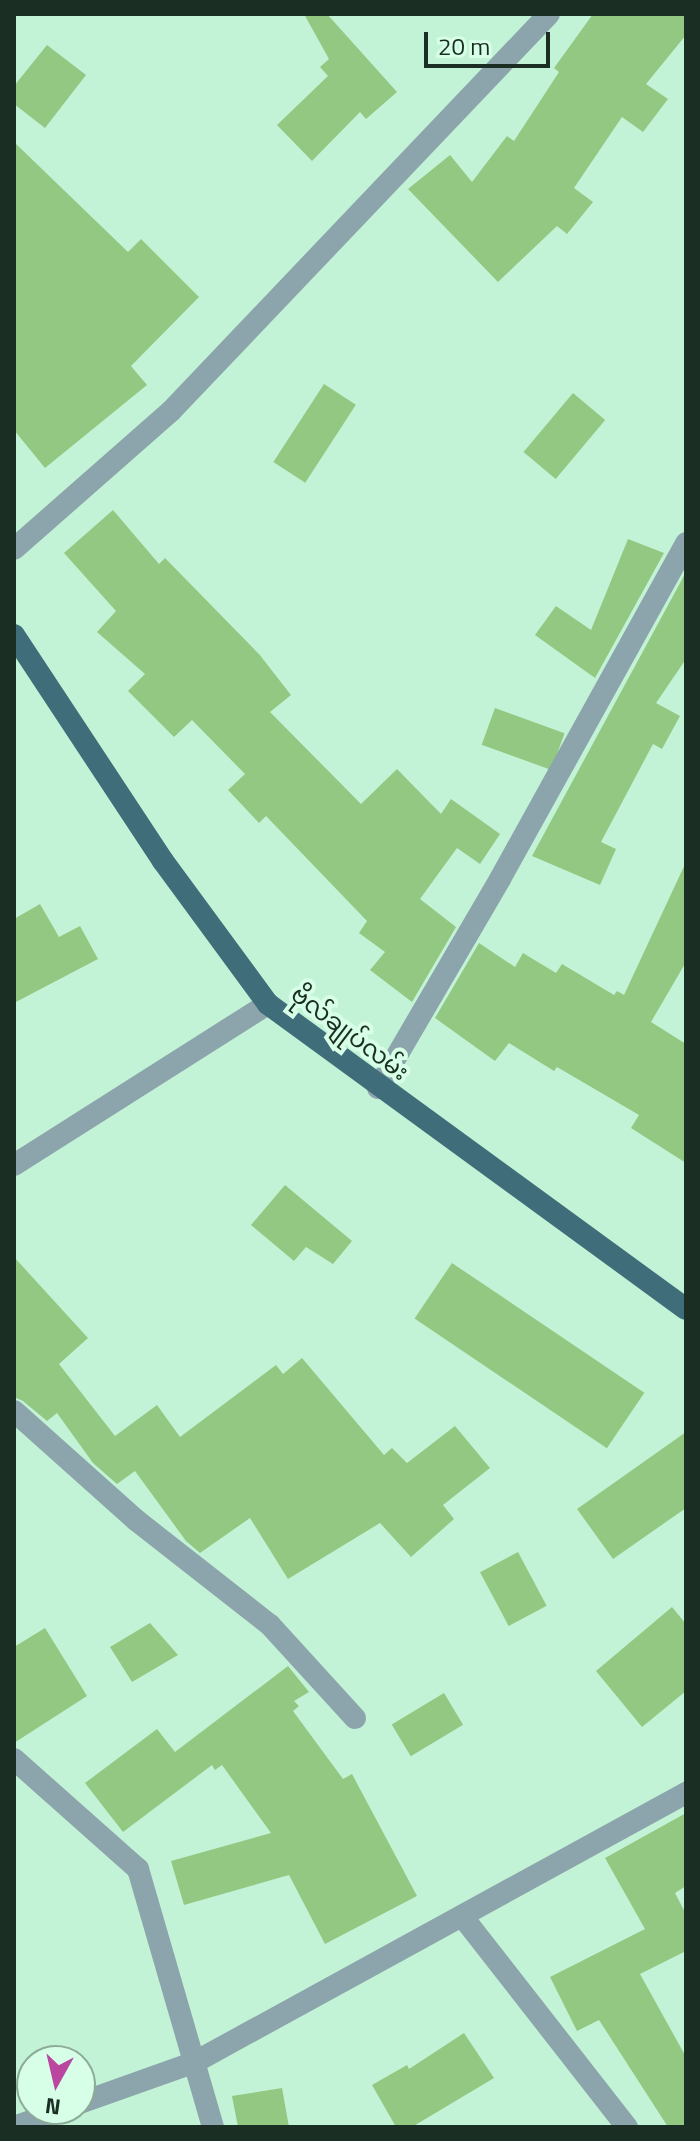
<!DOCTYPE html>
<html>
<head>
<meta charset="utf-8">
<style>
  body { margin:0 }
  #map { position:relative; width:700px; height:2141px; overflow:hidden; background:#c3f3d6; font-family:"Titillium Web","Noto Sans Myanmar",sans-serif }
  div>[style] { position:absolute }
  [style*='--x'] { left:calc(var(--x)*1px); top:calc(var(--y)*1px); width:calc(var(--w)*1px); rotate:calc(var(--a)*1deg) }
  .building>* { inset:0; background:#93c882; transform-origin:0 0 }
  .minor>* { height:22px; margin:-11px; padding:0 11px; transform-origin:11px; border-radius:11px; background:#8ca4ab }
  .tertiary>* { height:22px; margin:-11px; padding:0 11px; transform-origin:11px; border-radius:11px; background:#8ca4ab }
  .primary>* { height:22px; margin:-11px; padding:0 11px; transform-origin:11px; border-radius:11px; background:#406d7a }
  span { translate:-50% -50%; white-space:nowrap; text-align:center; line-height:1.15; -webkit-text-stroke:8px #d7fee6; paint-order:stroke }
  .street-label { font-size:24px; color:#1b2e23 }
  .frame { position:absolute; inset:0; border:16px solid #1b2e23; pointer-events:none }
  .north { position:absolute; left:16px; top:2045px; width:80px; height:80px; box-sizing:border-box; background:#d7fee6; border:2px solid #8cab98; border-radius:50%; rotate:188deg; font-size:22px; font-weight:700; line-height:32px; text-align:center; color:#1b2e23 }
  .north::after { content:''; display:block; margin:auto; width:28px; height:36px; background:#bb469f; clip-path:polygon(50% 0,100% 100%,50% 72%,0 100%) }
  .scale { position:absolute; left:424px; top:32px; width:126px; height:36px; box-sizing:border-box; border:4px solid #1b2e23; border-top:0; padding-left:10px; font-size:24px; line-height:28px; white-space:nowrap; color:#1b2e23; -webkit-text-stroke:6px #d7fee6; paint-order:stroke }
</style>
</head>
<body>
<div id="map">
  <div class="building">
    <div style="clip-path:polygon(304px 14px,327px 14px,397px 92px,366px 119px,360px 112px,312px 161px,277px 125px,328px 76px,320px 67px,329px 59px)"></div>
    <div style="clip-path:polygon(593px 14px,686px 14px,686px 35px,646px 84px,668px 99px,643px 132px,622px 117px,574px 188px,593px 202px,567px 234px,557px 226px,498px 282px,408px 189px,450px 155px,472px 182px,507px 136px,514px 141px,559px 72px,554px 68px)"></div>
    <div style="clip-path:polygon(47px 45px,86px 75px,45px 128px,14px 104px,14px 86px)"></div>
    <div style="clip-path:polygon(14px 142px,128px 252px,141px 239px,199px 297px,131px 366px,147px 385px,45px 468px,14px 430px)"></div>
    <div style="left:324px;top:384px;width:38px;height:93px;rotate:33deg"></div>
    <div style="left:573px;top:393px;width:42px;height:77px;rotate:40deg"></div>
    <div style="clip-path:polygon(113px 510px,159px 564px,165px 558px,259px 654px,291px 695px,270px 712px,361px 804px,397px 769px,441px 814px,451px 799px,500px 834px,480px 864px,457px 848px,420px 899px,456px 927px,412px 1002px,370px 970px,385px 952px,359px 933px,367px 921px,266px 816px,259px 823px,228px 790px,245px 774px,192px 720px,174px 737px,128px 691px,145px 674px,97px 632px,116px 611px,64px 553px)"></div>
    <div style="clip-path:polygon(628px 539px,664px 553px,595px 678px,535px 635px,556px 606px,591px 630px)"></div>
    <div style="clip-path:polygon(686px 572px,686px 659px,656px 703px,680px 716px,662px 749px,653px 744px,601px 842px,616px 849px,600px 885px,532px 856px)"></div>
    <div style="left:495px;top:708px;width:74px;height:39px;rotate:20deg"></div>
    <div style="clip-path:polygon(686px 862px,686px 962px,651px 1022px,686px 1044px,686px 1163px,631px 1128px,639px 1115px,557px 1067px,554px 1071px,509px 1043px,495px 1061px,435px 1018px,479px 943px,515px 967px,523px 953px,556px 973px,562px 964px,614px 995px,617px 991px,624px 995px)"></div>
    <div style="clip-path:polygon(40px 904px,59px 937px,80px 926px,98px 959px,14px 1003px,14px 919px)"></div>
    <div style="clip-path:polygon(285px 1185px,352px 1241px,333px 1264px,306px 1247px,294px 1261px,251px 1225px)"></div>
    <div style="clip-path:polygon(14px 1257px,88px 1338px,59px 1364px,115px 1436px,157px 1405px,180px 1437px,276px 1365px,283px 1374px,302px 1358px,384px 1455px,392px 1448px,407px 1463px,455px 1426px,490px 1468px,443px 1505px,454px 1519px,411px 1557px,380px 1523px,288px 1579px,250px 1518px,200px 1553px,186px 1541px,135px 1471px,117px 1484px,93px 1463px,57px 1413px,47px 1421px,23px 1401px,14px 1397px)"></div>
    <div style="left:452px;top:1263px;width:232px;height:67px;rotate:34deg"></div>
    <div style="clip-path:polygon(686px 1432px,686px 1508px,613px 1559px,577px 1509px)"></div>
    <div style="left:518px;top:1552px;width:61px;height:43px;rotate:62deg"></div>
    <div style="clip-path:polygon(672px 1607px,686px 1624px,686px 1691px,642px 1727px,596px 1671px)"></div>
    <div style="clip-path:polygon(150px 1623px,178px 1655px,132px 1682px,110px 1647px)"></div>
    <div style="clip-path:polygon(45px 1628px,87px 1696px,14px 1743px,14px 1647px)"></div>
    <div style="clip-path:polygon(288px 1666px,309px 1692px,294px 1701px,299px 1706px,293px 1711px,343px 1779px,352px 1774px,417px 1896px,325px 1944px,289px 1875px,184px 1905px,171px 1861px,271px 1833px,222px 1765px,215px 1770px,212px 1765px,123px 1832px,85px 1783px,157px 1729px,175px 1752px)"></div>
    <div style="left:444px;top:1693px;width:37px;height:61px;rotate:59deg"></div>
    <div style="clip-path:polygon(686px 1813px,686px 1886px,675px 1893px,686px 1914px,686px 1951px,640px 1974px,686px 2057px,686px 2127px,668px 2127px,599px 2020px,577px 2031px,550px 1977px,645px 1929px,605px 1858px)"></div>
    <div style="clip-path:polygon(464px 2033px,494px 2078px,412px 2127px,396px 2127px,372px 2085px,407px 2065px,409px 2069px)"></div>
    <div style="clip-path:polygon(282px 2088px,289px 2127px,238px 2127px,232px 2096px)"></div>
  </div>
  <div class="minor">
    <div style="--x:14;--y:549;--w:209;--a:-41.3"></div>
    <div style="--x:171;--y:411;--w:548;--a:-46.4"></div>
    <div style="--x:378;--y:1088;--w:242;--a:-59.7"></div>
    <div style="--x:500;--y:879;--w:384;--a:-61"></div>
    <div style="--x:14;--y:1411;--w:164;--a:41.8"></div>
    <div style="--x:136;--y:1520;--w:170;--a:38.1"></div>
    <div style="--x:270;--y:1625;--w:126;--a:47.6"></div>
    <div style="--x:14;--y:1759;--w:166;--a:41.6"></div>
    <div style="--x:138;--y:1869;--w:269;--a:73.8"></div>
    <div style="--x:462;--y:1916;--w:268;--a:52"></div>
    <div style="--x:80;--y:2103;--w:122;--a:-19.6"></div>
    <div style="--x:195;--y:2062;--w:560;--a:-28.72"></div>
    <div style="--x:14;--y:2127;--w:54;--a:-19.4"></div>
  </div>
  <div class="tertiary">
    <div style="--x:14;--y:1165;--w:301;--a:-32.4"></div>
  </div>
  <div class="primary">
    <div style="--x:14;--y:635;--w:271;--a:56.6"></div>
    <div style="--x:163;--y:861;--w:177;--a:53.7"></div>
    <div style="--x:268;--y:1004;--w:517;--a:36.12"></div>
  </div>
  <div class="street-label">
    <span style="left:350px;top:1033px;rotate:37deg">ဗိုလ်ချုပ်လမ်း</span>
  </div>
  <div class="frame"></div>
  <div class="north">N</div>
  <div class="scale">20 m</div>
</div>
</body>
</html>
